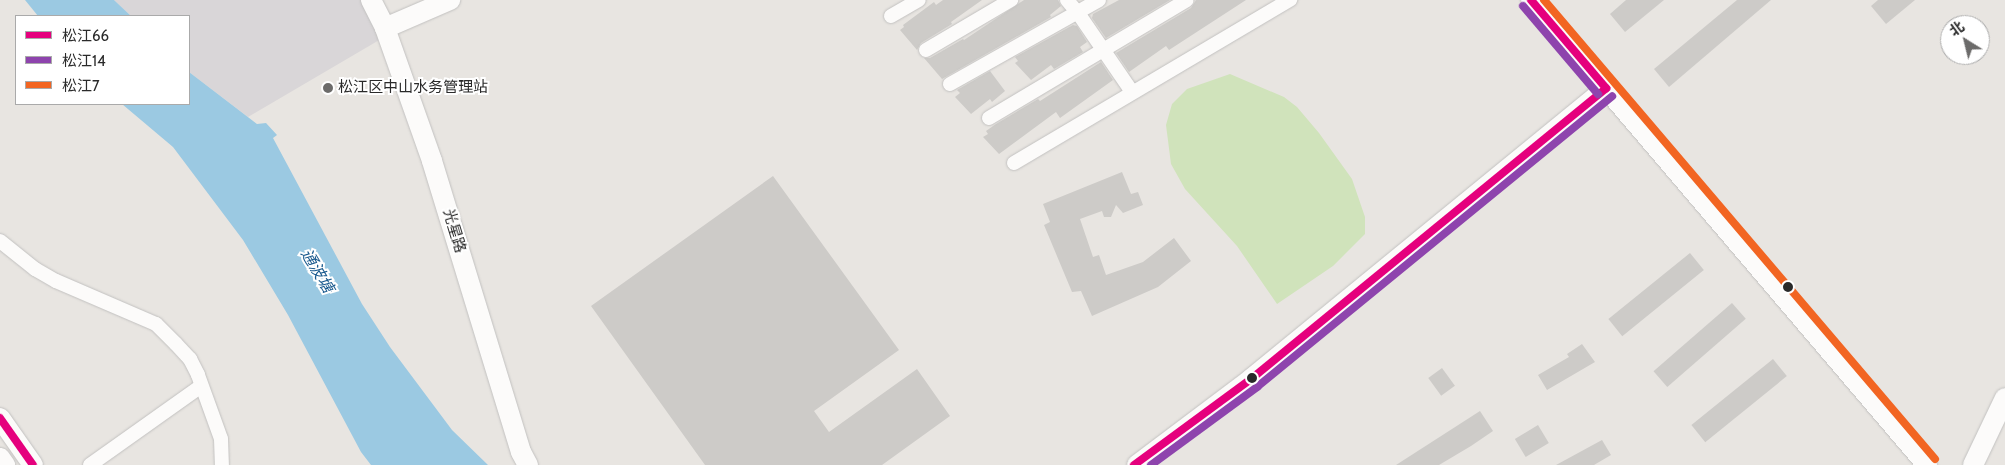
<!DOCTYPE html>
<html>
<head>
<meta charset="utf-8">
<style>
  body { margin:0 }
  #map { position:relative; width:2005px; height:465px; overflow:hidden; background:#e8e5e1; font-family:Cabin,"Noto Sans SC",sans-serif }
  div>[style] { position:absolute }
  [style*='--x'] { left:calc(var(--x)*1px); top:calc(var(--y)*1px); width:calc(var(--w)*1px); rotate:calc(var(--a)*1deg) }
  .industrial>* { inset:0; background:#d9d6d8 }
  .pitch>* { inset:0; background:#d0e3bb }
  .water>* { inset:0; background:#9bc9e2 }
  .building>* { inset:0; background:#cdcbc8; transform-origin:0 0 }
  .roads { filter:drop-shadow(0 0 1px #c2c1c0) drop-shadow(0 0 1px #c2c1c0) }
  .street>* { height:14px; margin:-7px; padding:0 7px; transform-origin:7px; border-radius:7px; background:#fcfbfa }
  .secondary>* { height:20px; margin:-10px; padding:0 10px; transform-origin:10px; border-radius:10px; background:#fcfbfa }
  .bus-1>* { height:8px; margin:-4px; padding:0 4px; transform-origin:4px; border-radius:4px; background:#e5007d }
  .bus-2>* { height:8px; margin:-4px; padding:0 4px; transform-origin:4px; border-radius:4px; background:#8e44ad }
  .bus-3>* { height:8px; margin:-4px; padding:0 4px; transform-origin:4px; border-radius:4px; background:#f26522 }
  .dots>* { width:14px; height:14px; translate:-50% -50%; box-sizing:border-box; border:2px solid #fff; border-radius:50% }
  span { translate:-50% -50%; white-space:nowrap; text-align:center; line-height:1.15; -webkit-text-stroke:4px #fff; paint-order:stroke }
  .poi-label { font-size:15px; color:#2a2a2a }
  .left { translate:0 -50%; text-align:left }
  .street-label { font-size:15px; color:#2a2a2a }
  .water-label { font-size:16px; color:#1a5a8e; font-style:italic }
  .legend { position:absolute; left:15px; top:15px; width:175px; height:90px; box-sizing:border-box; background:#fff; border:1px solid #aaa; margin:0; padding:6px 9px; list-style:none; font-size:15px; color:#2a2a2a }
  .legend li { display:flex; align-items:center; gap:10px; height:25px }
  .legend b { width:25px; border:1px solid #aaa }
  .north { position:absolute; left:1940px; top:15px; width:50px; height:50px; box-sizing:border-box; background:#fff; border:1px solid #aaa; border-radius:50%; rotate:324deg; font-size:14px; font-weight:700; line-height:20px; text-align:center; color:#2a2a2a }
  .north::after { content:''; display:block; margin:auto; width:18px; height:22px; background:#6c6b6a; clip-path:polygon(50% 0,100% 100%,50% 72%,0 100%) }
</style>
</head>
<body>
<div id="map">
  <div class="industrial">
    <div style="clip-path:polygon(114px 0,365px 0,381px 39px,248px 117px,189px 72px,189px 16px,131px 16px)"></div>
  </div>
  <div class="pitch">
    <div style="clip-path:polygon(1230px 74px,1284px 97px,1297px 107px,1319px 133px,1352px 179px,1365px 217px,1365px 234px,1333px 266px,1277px 304px,1237px 246px,1185px 189px,1171px 164px,1166px 125px,1172px 104px,1187px 89px)"></div>
  </div>
  <div class="water">
    <div style="clip-path:polygon(25px 0,114px 0,131px 16px,38px 16px)"></div>
    <div style="clip-path:polygon(189px 72px,257px 124px,266px 123px,277px 135px,273px 138px,362px 304px,390px 347px,452px 430px,488px 465px,371px 465px,361px 452px,288px 315px,243px 240px,173px 147px,122px 104px,189px 104px)"></div>
  </div>
  <div class="building">
    <div style="clip-path:polygon(943px 0,982px 0,951px 22px,952px 24px,921px 43px,917px 50px,900px 30px,904px 27px,903px 25px,934px 2px,936px 5px)"></div>
    <div style="clip-path:polygon(1024px 0,1058px 0,1061px 6px,1050px 15px,1051px 17px,942px 79px,924px 58px,930px 58px,963px 39px,964px 40px)"></div>
    <div style="clip-path:polygon(1119px 0,1170px 0,1106px 38px,1092px 18px,1093px 14px)"></div>
    <div style="clip-path:polygon(1196px 0,1246px 0,1169px 50px,1166px 46px,1129px 72px,1116px 53px,1191px 8px)"></div>
    <div style="clip-path:polygon(1626px 0,1664px 0,1625px 32px,1610px 14px)"></div>
    <div style="clip-path:polygon(1737px 0,1771px 0,1669px 87px,1654px 69px)"></div>
    <div style="clip-path:polygon(1878px 0,1915px 0,1886px 24px,1871px 6px)"></div>
    <div style="clip-path:polygon(1073px 25px,1077px 26px,1087px 42px,1080px 47px,1083px 52px,1054px 69px,1051px 65px,1031px 80px,1015px 63px,1018px 61px,1015px 57px)"></div>
    <div style="clip-path:polygon(1101px 62px,1113px 80px,1060px 118px,1056px 112px,999px 154px,983px 137px,988px 134px,986px 131px,996px 124px,1038px 99px,1040px 101px)"></div>
    <div style="clip-path:polygon(990px 71px,1005px 91px,992px 102px,990px 99px,971px 114px,955px 97px,960px 93px,957px 90px)"></div>
    <div style="clip-path:polygon(1122px 172px,1131px 194px,1138px 192px,1143px 205px,1123px 213px,1116px 205px,1111px 217px,1104px 217px,1102px 211px,1080px 219px,1093px 257px,1099px 255px,1106px 275px,1143px 262px,1174px 238px,1191px 261px,1158px 287px,1092px 316px,1081px 291px,1072px 292px,1044px 225px,1050px 222px,1043px 204px)"></div>
    <div style="clip-path:polygon(773px 176px,899px 350px,814px 411px,829px 432px,917px 369px,950px 416px,882px 465px,705px 465px,591px 306px)"></div>
    <div style="left:1690px;top:253px;width:22px;height:105px;rotate:51deg"></div>
    <div style="left:1732px;top:303px;width:21px;height:104px;rotate:49deg"></div>
    <div style="clip-path:polygon(1582px 344px,1595px 362px,1547px 390px,1538px 375px,1569px 357px,1567px 354px)"></div>
    <div style="left:1773px;top:359px;width:22px;height:105px;rotate:51deg"></div>
    <div style="left:1442px;top:368px;width:22px;height:17px;rotate:54deg"></div>
    <div style="clip-path:polygon(1480px 411px,1493px 431px,1471px 446px,1439px 465px,1396px 465px)"></div>
    <div style="left:1538px;top:425px;width:21px;height:27px;rotate:59deg"></div>
    <div style="clip-path:polygon(1602px 440px,1611px 455px,1594px 465px,1556px 465px)"></div>
  </div>
  <div class="roads">
    <div class="street">
      <div style="--x:1067;--y:0;--w:17;--a:50"></div>
      <div style="--x:1078;--y:13;--w:96;--a:55.6"></div>
      <div style="--x:891;--y:16;--w:32;--a:-30"></div>
      <div style="--x:926;--y:50;--w:99;--a:-30.5"></div>
      <div style="--x:950;--y:84;--w:171;--a:-29.4"></div>
      <div style="--x:989;--y:118;--w:230;--a:-30.8"></div>
      <div style="--x:1014;--y:163;--w:321;--a:-30.6"></div>
      <div style="--x:0;--y:241;--w:45;--a:38.7"></div>
      <div style="--x:35;--y:269;--w:24;--a:30"></div>
      <div style="--x:56;--y:281;--w:109;--a:23.3"></div>
      <div style="--x:156;--y:324;--w:28;--a:45"></div>
      <div style="--x:176;--y:344;--w:21;--a:47"></div>
      <div style="--x:190;--y:359;--w:18;--a:63"></div>
      <div style="--x:198;--y:375;--w:68;--a:70.2"></div>
      <div style="--x:221;--y:439;--w:26;--a:88"></div>
      <div style="--x:90;--y:465;--w:136;--a:-35.4"></div>
    </div>
    <div class="secondary">
      <div style="--x:371;--y:0;--w:31;--a:63"></div>
      <div style="--x:385;--y:28;--w:141;--a:70.5"></div>
      <div style="--x:432;--y:161;--w:304;--a:73"></div>
      <div style="--x:521;--y:452;--w:15;--a:62"></div>
      <div style="--x:1531;--y:0;--w:611;--a:49.58"></div>
      <div style="--x:385;--y:28;--w:71;--a:-23.3"></div>
      <div style="--x:0;--y:418;--w:57;--a:54.9"></div>
      <div style="--x:0;--y:458;--w:9;--a:54"></div>
      <div style="--x:1137;--y:465;--w:143;--a:-37"></div>
      <div style="--x:1251;--y:379;--w:459;--a:-39.3"></div>
      <div style="--x:1973;--y:465;--w:74;--a:-64.5"></div>
    </div>
  </div>
  <div class="bus-1">
    <div style="--x:1531;--y:0;--w:116;--a:49.6"></div>
    <div style="--x:0;--y:418;--w:57;--a:54.9"></div>
    <div style="--x:1134;--y:465;--w:145;--a:-36.3"></div>
    <div style="--x:1251;--y:379;--w:459;--a:-39.3"></div>
  </div>
  <div class="bus-2">
    <div style="--x:1523;--y:6;--w:116;--a:49.6"></div>
    <div style="--x:1151;--y:465;--w:132;--a:-36.3"></div>
    <div style="--x:1257;--y:387;--w:459;--a:-39.3"></div>
  </div>
  <div class="bus-3">
    <div style="--x:1544;--y:0;--w:603;--a:49.57"></div>
  </div>
  <div class="dots">
    <div style="left:328px;top:88px;background:#6c6b6a"></div>
    <div style="left:1788px;top:287px;background:#2a2a2a"></div>
    <div style="left:1252px;top:378px;background:#2a2a2a"></div>
  </div>
  <div class="poi-label">
    <span class="left" style="left:338px;top:88px">松江区中山水务管理站</span>
  </div>
  <div class="street-label">
    <span style="left:454px;top:231px;rotate:73deg">光星路</span>
  </div>
  <div class="water-label">
    <span style="left:317px;top:271px;rotate:59deg">通波塘</span>
  </div>
  <ul class="legend">
  <li><b style="height:6px;background:#e5007d"></b>松江66</li>
  <li><b style="height:6px;background:#8e44ad"></b>松江14</li>
  <li><b style="height:6px;background:#f26522"></b>松江7</li>
  </ul>
  <div class="north">北</div>
</div>
</body>
</html>
